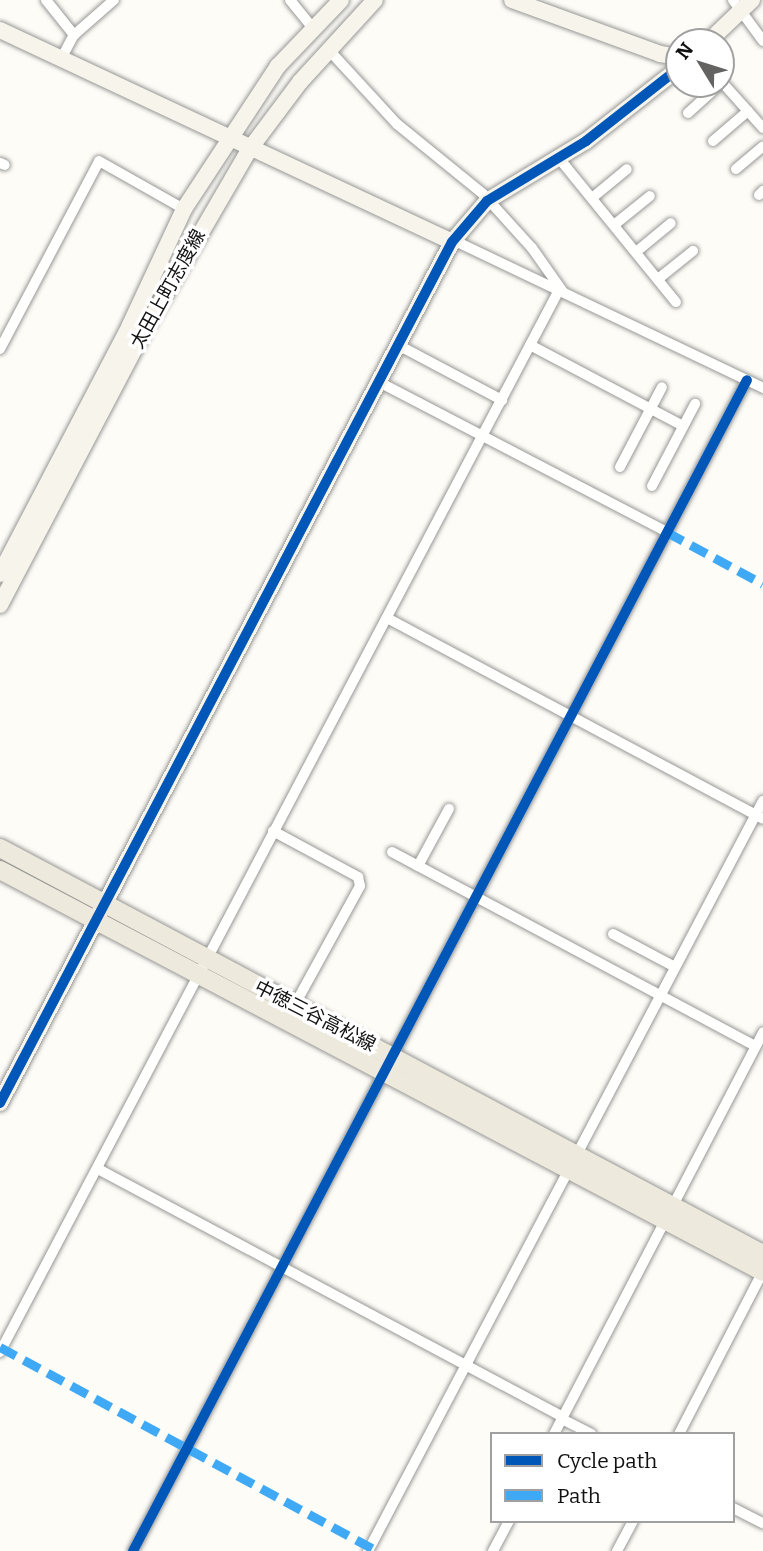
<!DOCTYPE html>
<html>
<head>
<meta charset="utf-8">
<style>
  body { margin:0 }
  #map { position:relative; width:763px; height:1551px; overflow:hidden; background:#fdfcf7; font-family:Bitter,"Noto Sans JP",serif }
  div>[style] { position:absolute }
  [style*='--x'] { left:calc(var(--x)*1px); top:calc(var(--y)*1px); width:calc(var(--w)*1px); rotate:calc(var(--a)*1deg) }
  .roads { filter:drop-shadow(0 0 2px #979795) drop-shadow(0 0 2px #979795) }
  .street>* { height:10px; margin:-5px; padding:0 5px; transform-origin:5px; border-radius:5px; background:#fffffe }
  .secondary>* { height:16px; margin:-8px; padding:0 8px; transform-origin:8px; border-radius:8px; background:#f6f4eb }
  .primary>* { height:18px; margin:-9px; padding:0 9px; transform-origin:9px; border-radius:9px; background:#ede9dc }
  .quiet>* { height:9px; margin-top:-4.5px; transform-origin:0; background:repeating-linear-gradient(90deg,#3fa9f5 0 18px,transparent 0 27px) }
  .cycleway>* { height:10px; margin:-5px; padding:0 5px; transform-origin:5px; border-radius:5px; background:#0057b8 }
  span { translate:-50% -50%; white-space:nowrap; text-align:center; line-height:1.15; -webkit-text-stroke:7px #fff; paint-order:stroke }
  .street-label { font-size:19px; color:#111 }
  .legend { position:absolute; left:490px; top:1432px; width:245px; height:91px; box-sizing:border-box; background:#fff; border:2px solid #a0a0a0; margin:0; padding:9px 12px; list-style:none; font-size:21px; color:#111 }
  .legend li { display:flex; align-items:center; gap:14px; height:35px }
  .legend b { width:35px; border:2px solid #a0a0a0 }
  .north { position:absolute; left:665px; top:28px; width:70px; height:70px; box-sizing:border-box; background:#fff; border:2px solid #a0a0a0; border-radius:50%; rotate:308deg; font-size:19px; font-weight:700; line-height:28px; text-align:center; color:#111 }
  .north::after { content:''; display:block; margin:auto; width:24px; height:32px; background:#646362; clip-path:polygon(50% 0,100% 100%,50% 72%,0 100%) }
</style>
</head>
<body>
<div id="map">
  <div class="roads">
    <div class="street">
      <div style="--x:46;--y:0;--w:45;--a:51.3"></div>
      <div style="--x:290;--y:0;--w:36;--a:51"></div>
      <div style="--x:733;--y:0;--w:51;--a:53.8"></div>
      <div style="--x:328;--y:49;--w:102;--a:47.4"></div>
      <div style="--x:397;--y:124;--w:111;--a:39.1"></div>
      <div style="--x:483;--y:194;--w:73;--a:47.8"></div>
      <div style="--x:532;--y:248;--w:54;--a:54.8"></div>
      <div style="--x:61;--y:59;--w:27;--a:-62"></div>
      <div style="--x:74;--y:35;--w:53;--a:-41.2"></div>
      <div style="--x:721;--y:81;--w:63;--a:48.2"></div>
      <div style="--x:688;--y:113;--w:43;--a:-42.2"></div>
      <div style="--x:713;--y:141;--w:46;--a:-40.6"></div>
      <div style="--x:558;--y:157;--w:187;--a:50.9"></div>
      <div style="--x:0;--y:163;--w:5;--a:22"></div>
      <div style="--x:736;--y:169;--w:35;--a:-40"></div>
      <div style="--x:759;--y:195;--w:6;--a:-45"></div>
      <div style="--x:592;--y:198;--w:45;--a:-39.6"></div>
      <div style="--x:614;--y:225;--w:46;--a:-38.9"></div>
      <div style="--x:453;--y:240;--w:344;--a:25.5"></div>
      <div style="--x:636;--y:252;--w:45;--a:-39.6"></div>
      <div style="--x:658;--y:279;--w:45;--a:-38.7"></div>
      <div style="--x:398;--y:345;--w:118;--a:27.9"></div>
      <div style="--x:530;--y:345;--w:173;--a:27.9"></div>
      <div style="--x:0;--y:349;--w:212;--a:-62.2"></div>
      <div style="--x:99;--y:161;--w:98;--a:29.5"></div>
      <div style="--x:379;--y:382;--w:325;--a:27.5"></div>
      <div style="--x:620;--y:467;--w:90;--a:-62.3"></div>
      <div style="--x:652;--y:486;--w:93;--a:-62.3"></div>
      <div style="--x:387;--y:618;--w:426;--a:28.1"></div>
      <div style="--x:273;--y:831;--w:97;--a:28.4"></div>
      <div style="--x:358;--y:877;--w:9;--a:77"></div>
      <div style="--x:360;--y:886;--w:137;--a:118.8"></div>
      <div style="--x:392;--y:852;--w:412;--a:28.1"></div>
      <div style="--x:418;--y:866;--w:65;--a:-61.5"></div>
      <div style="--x:613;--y:934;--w:70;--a:28"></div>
      <div style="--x:98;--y:1169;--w:527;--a:28.07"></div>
      <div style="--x:0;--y:1352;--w:1200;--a:-62.24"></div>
      <div style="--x:562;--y:1419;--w:33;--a:27"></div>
      <div style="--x:554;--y:1434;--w:453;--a:-62.5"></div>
      <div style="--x:679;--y:1434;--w:183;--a:-62.7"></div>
      <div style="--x:733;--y:1508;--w:34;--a:27"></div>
      <div style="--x:133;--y:1551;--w:1322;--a:-62.33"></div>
      <div style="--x:368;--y:1551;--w:848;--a:-62.23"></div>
      <div style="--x:493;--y:1551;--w:34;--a:-62"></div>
      <div style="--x:617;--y:1551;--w:34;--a:-62"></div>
    </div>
    <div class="secondary">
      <div style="--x:512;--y:0;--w:158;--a:20"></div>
      <div style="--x:660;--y:54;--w:19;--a:9"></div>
      <div style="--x:0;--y:30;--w:499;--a:25.1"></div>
      <div style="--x:708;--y:42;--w:61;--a:-43.7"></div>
      <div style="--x:0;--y:574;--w:281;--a:-62.4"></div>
      <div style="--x:130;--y:325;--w:128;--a:-65"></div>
      <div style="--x:184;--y:209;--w:171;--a:-56.7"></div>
      <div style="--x:278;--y:66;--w:91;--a:-46.3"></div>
      <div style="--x:0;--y:605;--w:306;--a:-62.3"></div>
      <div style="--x:142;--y:334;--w:213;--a:-59.8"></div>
      <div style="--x:249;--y:150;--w:85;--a:-53.1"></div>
      <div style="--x:300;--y:82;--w:111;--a:-47.6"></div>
      <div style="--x:0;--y:1103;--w:972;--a:-62.3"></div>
      <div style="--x:452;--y:242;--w:54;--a:-49.5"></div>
      <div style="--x:487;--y:201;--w:116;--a:-31.2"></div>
      <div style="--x:586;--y:141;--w:118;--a:-38.1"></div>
    </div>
    <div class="primary">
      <div style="--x:0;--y:848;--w:864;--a:28.02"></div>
      <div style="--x:0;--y:870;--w:862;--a:27.78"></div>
    </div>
  </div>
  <div class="quiet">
    <div style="--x:667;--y:532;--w:109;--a:28.4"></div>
    <div style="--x:0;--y:1347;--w:429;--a:28.4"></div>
  </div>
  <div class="cycleway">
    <div style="--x:0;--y:1103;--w:972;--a:-62.3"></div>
    <div style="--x:452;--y:242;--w:54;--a:-49.5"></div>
    <div style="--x:487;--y:201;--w:116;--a:-31.2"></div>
    <div style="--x:586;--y:141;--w:118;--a:-38.1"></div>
    <div style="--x:133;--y:1551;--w:1322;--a:-62.33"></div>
  </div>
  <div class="street-label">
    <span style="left:168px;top:289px;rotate:-61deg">太田上町志度線</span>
    <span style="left:315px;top:1016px;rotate:27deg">中徳三谷高松線</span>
  </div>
  <ul class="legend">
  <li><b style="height:9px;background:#0057b8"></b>Cycle path</li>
  <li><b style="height:9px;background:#3fa9f5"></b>Path</li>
  </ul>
  <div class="north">N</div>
</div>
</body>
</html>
